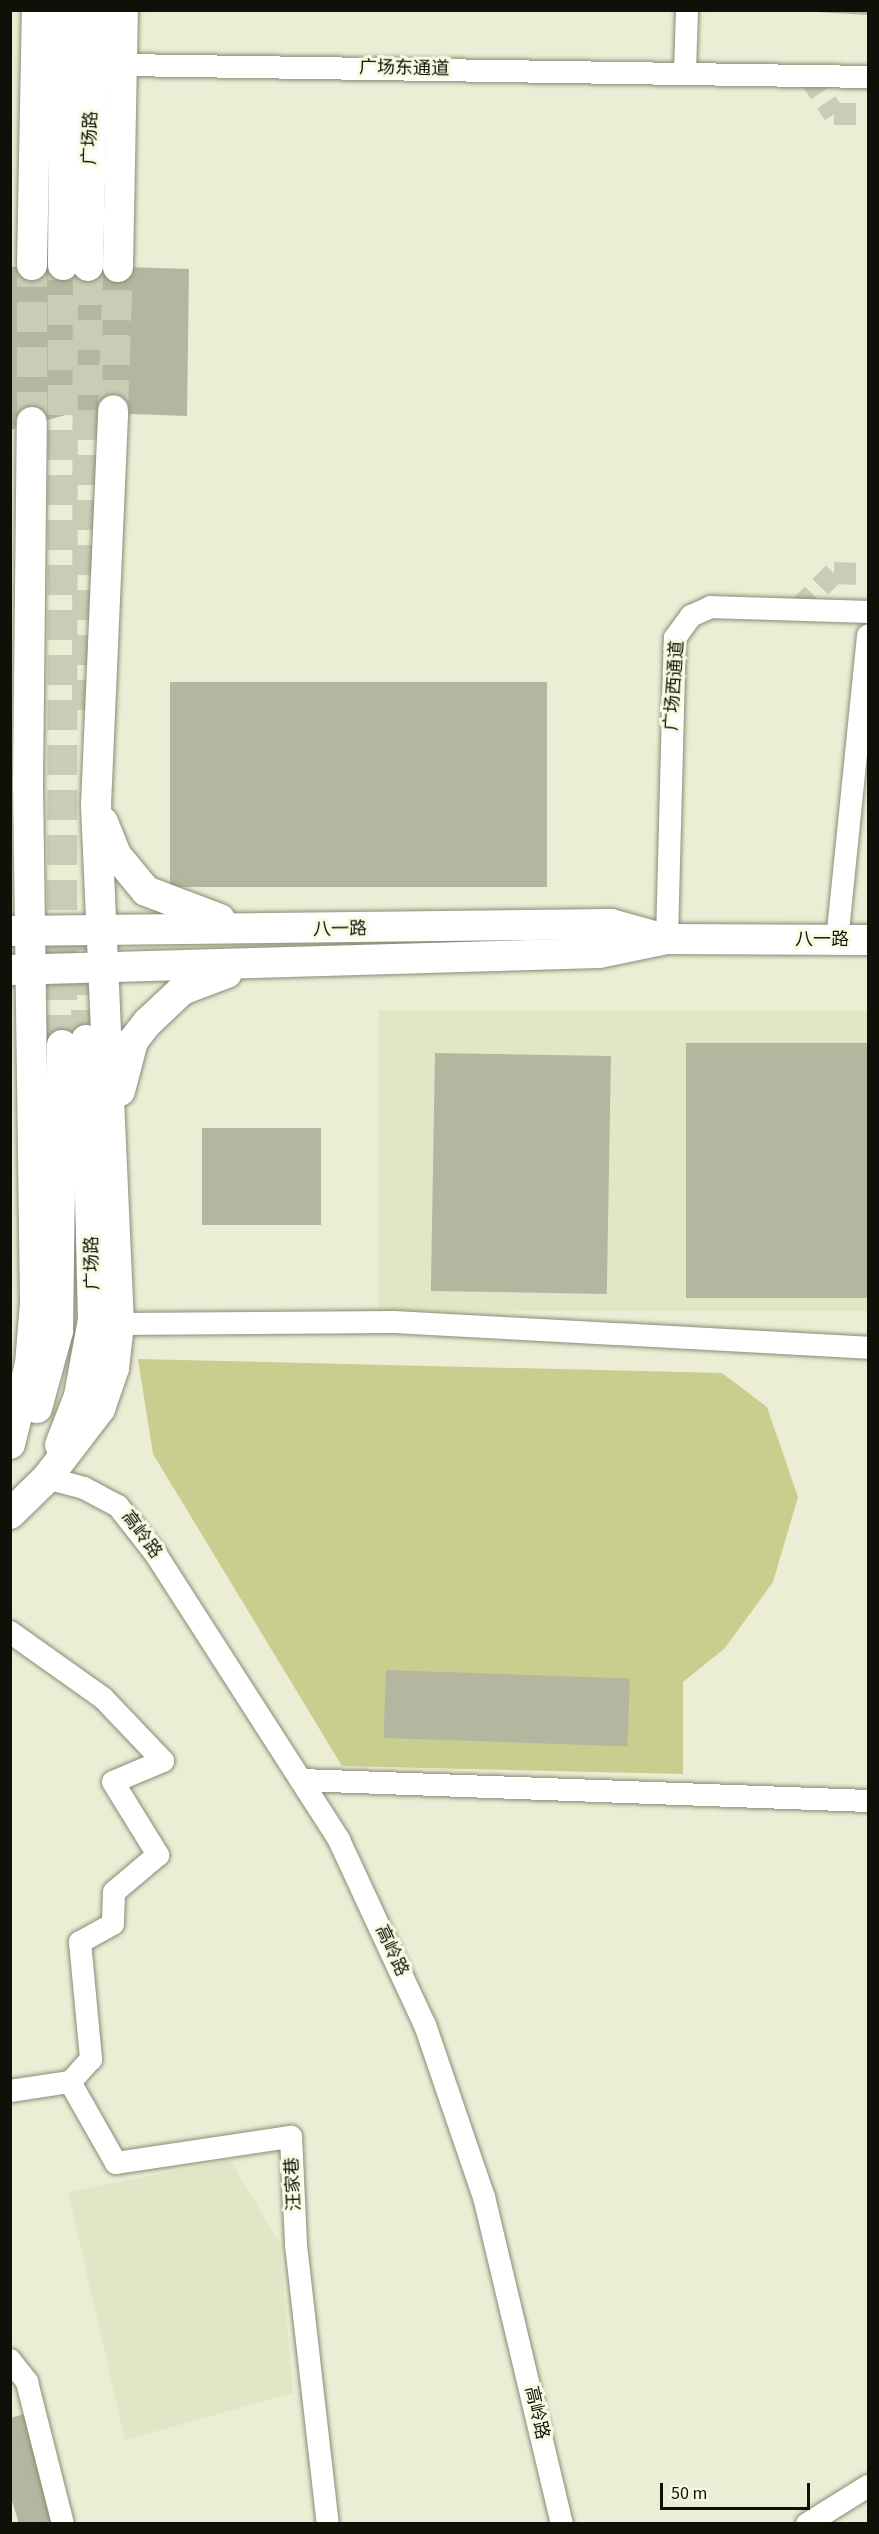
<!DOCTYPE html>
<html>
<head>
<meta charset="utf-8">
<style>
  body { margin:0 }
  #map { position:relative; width:879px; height:2534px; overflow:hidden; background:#ebedd5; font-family:"Source Sans 3","Noto Sans SC",sans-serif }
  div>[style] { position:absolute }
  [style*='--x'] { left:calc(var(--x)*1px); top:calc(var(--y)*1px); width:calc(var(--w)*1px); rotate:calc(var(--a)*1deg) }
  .built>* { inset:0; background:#e3e6c6; transform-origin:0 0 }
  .green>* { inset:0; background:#c9ce8f }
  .building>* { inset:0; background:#b4b7a0; transform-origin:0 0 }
  .minor-tunnel>* { height:22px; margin-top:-11px; transform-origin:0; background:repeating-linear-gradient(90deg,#caccb6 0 22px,transparent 0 33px) }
  .major-tunnel>* { height:30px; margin-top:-15px; transform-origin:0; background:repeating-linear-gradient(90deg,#caccb6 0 30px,transparent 0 45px) }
  .roads { filter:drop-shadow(0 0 2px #898b75) drop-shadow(0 0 2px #898b75) }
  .minor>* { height:22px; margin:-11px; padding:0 11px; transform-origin:11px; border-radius:11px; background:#fff }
  .major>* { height:30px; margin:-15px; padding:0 15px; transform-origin:15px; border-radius:15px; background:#fff }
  span { translate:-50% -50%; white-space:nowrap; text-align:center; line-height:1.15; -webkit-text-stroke:6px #f8fbe2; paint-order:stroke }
  .street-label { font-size:18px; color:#0f1008 }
  .frame { position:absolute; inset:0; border:12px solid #0f1008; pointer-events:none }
  .scale { position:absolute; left:660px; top:2483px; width:150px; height:27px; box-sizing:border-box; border:3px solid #0f1008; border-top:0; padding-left:8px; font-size:18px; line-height:21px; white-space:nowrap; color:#0f1008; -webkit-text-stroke:4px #f8fbe2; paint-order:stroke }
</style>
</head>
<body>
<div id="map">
  <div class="built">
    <div style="left:379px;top:1010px;width:489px;height:301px"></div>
    <div style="clip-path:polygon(230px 2160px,280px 2244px,293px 2393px,125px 2440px,68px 2192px)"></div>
  </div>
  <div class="green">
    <div style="clip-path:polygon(138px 1359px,722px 1373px,767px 1407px,798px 1497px,773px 1582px,725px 1648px,683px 1682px,683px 1774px,342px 1766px,153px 1454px)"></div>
  </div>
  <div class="building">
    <div style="clip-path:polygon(815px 10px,868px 10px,868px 15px,815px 12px)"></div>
    <div style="clip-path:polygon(63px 265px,189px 269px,187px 416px,77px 412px,10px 430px,10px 267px)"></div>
    <div style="left:170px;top:682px;width:377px;height:205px"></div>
    <div style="left:686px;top:1043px;width:182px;height:255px"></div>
    <div style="left:435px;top:1053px;width:176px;height:238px;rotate:1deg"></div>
    <div style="left:202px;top:1128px;width:119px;height:97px"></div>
    <div style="left:386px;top:1670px;width:244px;height:68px;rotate:2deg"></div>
    <div style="clip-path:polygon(39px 2410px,71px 2524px,19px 2524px,10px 2494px,10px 2418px)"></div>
  </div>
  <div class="minor-tunnel">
    <div style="--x:808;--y:75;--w:47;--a:56.3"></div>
    <div style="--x:834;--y:114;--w:34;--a:0"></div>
    <div style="--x:797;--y:610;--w:52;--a:-45"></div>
    <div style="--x:834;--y:573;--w:34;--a:2"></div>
  </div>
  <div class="major-tunnel">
    <div style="--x:113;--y:410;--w:143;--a:-88"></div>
    <div style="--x:32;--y:422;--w:157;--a:-90"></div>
    <div style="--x:87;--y:710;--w:444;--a:-89.9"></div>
    <div style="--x:86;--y:1040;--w:135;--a:-89.6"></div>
    <div style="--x:62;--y:1045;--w:780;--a:-89.93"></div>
  </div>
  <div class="roads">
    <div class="minor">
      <div style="--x:123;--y:65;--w:745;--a:0.92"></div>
      <div style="--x:685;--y:71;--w:61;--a:-88.1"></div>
      <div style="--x:667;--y:939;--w:301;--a:-88.5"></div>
      <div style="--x:675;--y:638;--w:27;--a:-54"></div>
      <div style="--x:691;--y:616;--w:22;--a:-24"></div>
      <div style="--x:711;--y:607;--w:157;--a:1.8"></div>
      <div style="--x:837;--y:941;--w:307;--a:-84.2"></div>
      <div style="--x:119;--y:1324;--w:275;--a:-0.4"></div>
      <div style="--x:394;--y:1322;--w:475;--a:3.1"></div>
      <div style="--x:47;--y:1478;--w:38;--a:15"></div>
      <div style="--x:84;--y:1488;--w:38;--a:28"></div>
      <div style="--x:118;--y:1506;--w:60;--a:51.8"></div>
      <div style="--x:155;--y:1553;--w:341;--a:57.3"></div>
      <div style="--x:339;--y:1840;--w:204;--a:65.1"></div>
      <div style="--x:425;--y:2025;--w:182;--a:71.1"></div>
      <div style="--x:484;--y:2197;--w:336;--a:76.6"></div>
      <div style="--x:10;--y:1632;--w:114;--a:35.4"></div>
      <div style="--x:103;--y:1698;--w:87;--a:46.4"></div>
      <div style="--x:163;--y:1761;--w:54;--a:157.2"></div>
      <div style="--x:113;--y:1782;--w:86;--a:58.3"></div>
      <div style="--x:158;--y:1855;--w:57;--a:139.9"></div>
      <div style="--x:114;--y:1892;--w:32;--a:92"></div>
      <div style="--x:113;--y:1924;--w:38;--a:151"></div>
      <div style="--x:80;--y:1942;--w:118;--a:84.6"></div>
      <div style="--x:91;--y:2059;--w:31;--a:132"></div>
      <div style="--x:301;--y:1780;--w:567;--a:2.12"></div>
      <div style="--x:10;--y:2091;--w:61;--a:-8.5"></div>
      <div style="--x:70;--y:2082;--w:93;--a:60.4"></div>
      <div style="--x:116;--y:2163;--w:177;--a:-8.5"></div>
      <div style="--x:291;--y:2137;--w:108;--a:87.3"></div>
      <div style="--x:296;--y:2245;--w:281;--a:83.5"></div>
      <div style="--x:10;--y:2360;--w:28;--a:52"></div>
      <div style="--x:27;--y:2382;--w:146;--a:75.8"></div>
      <div style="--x:807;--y:2524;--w:72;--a:-31.9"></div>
    </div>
    <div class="major">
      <div style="--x:32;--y:265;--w:255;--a:-88.9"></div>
      <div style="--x:63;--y:265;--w:255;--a:-89.6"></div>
      <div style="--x:88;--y:266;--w:256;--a:-88.7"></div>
      <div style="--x:118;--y:267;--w:257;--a:-88.9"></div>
      <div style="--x:103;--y:822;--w:37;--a:68"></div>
      <div style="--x:117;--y:856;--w:45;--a:50.4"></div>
      <div style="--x:146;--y:891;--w:79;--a:20.7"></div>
      <div style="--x:10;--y:931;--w:601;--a:-0.67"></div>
      <div style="--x:611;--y:924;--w:52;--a:15.6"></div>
      <div style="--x:10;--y:970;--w:589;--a:-1.65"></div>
      <div style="--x:599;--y:953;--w:69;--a:-11.6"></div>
      <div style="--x:667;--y:939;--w:201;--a:0.3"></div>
      <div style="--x:120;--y:1091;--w:52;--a:-75.4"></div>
      <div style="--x:133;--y:1041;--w:23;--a:-52"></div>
      <div style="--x:147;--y:1023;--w:48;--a:-43.3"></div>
      <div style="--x:182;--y:990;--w:48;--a:-20.7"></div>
      <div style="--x:37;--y:1408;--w:80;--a:-74.7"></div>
      <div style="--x:58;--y:1331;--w:286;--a:-89.2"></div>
      <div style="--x:10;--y:1444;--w:82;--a:-76"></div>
      <div style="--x:30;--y:1364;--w:61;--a:-85.3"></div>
      <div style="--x:35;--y:1303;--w:518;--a:-90.77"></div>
      <div style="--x:28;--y:785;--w:363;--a:-89.4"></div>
      <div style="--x:60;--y:1445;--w:53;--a:-68.8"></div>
      <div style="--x:79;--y:1396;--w:77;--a:-79.6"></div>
      <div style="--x:93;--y:1320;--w:280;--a:-91.4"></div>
      <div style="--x:10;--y:1514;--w:52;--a:-44.2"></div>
      <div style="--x:47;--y:1478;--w:87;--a:-52.5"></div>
      <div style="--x:100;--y:1409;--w:43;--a:-71.1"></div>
      <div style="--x:114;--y:1368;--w:44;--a:-83.5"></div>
      <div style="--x:119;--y:1324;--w:520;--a:-92.54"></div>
      <div style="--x:96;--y:805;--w:395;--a:-87.5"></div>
    </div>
  </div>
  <div class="street-label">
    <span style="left:404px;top:69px;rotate:1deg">广场东通道</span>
    <span style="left:91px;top:138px;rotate:-88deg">广场路</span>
    <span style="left:675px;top:686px;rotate:-86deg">广场西通道</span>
    <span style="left:340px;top:930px;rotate:-1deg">八一路</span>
    <span style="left:822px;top:940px">八一路</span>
    <span style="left:93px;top:1263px;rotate:-91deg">广场路</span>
    <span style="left:141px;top:1535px;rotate:53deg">高岭路</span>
    <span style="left:391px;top:1951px;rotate:65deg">高岭路</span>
    <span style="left:294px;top:2184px;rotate:-93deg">汪家巷</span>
    <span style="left:536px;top:2413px;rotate:77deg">高岭路</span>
  </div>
  <div class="frame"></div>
  <div class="scale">50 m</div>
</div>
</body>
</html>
